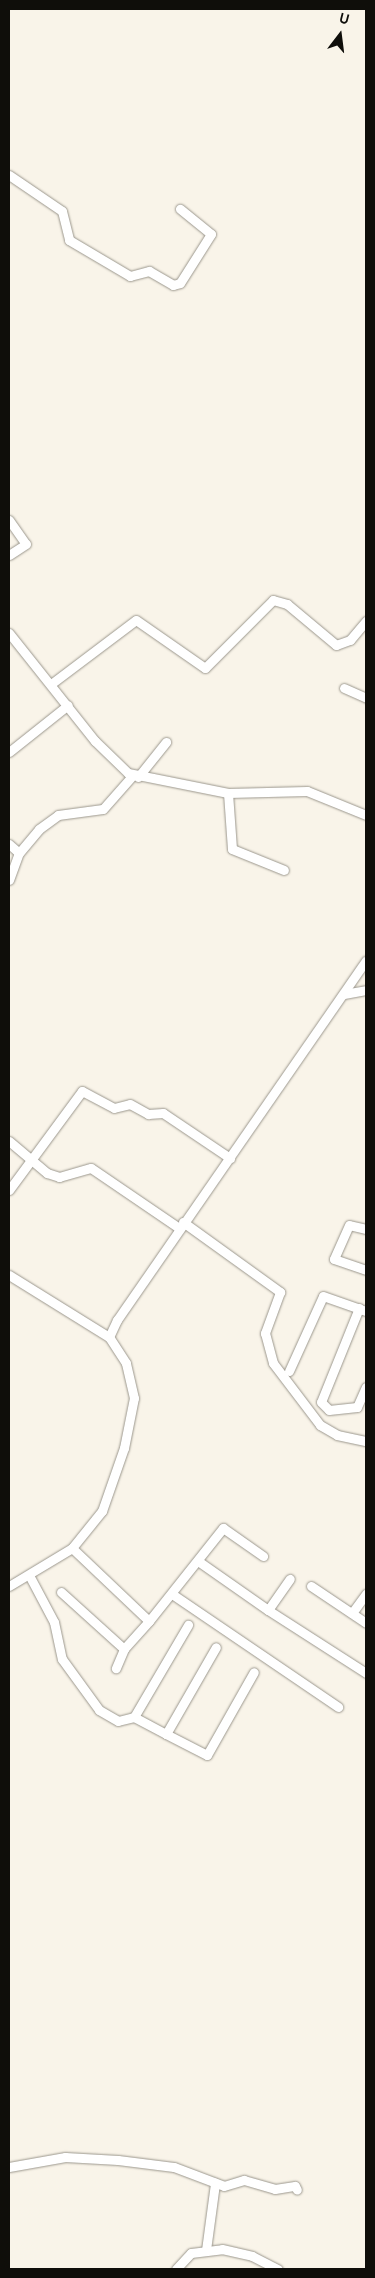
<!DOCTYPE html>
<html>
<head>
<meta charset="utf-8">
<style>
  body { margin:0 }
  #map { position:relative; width:375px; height:2278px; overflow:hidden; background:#f9f4e9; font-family:Overpass,sans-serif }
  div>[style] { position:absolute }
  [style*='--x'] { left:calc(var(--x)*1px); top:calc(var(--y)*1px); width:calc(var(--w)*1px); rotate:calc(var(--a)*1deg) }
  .roads { filter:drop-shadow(0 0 1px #9b978d) drop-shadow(0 0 1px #9b978d) }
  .minor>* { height:9px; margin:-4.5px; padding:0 4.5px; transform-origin:4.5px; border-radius:4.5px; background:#fff }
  span { translate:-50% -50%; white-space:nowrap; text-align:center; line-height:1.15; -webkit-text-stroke:4px #f9f4e9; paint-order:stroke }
  .frame { position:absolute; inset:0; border:10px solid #0f0e0a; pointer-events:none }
  .north { position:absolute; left:315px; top:10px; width:50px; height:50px; -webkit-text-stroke:4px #f9f4e9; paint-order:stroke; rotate:15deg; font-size:14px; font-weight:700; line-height:20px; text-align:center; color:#0f0e0a }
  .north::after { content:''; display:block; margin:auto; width:18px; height:22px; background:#0f0e0a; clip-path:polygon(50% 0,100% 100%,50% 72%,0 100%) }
</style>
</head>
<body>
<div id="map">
  <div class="roads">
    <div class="minor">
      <div style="--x:9;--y:175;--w:64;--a:34.2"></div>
      <div style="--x:62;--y:211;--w:30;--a:76"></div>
      <div style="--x:69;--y:240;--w:71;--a:30.5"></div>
      <div style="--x:130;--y:276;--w:20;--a:-15"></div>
      <div style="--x:149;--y:271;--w:28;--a:30"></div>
      <div style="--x:173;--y:285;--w:7;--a:-16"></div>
      <div style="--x:180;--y:283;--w:58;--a:-57.7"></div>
      <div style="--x:211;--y:234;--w:40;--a:-141"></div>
      <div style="--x:9;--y:520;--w:29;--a:55"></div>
      <div style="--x:26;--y:544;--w:20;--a:147"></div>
      <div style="--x:9;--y:633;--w:138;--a:51.5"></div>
      <div style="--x:95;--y:741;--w:46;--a:44.1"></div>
      <div style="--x:128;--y:773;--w:102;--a:11.3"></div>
      <div style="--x:228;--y:793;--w:79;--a:-1.5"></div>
      <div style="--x:307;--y:791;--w:64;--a:22.1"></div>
      <div style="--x:51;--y:684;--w:106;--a:-37"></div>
      <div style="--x:136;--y:620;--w:84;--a:34.8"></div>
      <div style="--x:205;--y:668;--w:96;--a:-45"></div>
      <div style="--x:273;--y:600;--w:15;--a:16"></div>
      <div style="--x:287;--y:604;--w:64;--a:39.9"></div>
      <div style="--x:336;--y:645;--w:15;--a:-20"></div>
      <div style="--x:350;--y:640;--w:25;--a:-50"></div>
      <div style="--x:344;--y:688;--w:24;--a:24"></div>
      <div style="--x:9;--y:752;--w:75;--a:-38.5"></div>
      <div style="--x:138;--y:777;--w:45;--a:-51.3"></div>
      <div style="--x:228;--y:793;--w:56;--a:85.9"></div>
      <div style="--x:232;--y:849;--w:56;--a:22"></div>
      <div style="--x:9;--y:844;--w:13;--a:42"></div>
      <div style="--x:9;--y:880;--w:29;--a:-70"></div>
      <div style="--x:19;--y:853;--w:31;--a:-50"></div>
      <div style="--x:39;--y:829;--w:24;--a:-36"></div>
      <div style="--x:58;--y:815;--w:45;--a:-7.6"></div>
      <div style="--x:103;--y:809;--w:45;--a:-48.6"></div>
      <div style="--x:344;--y:994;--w:22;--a:-10"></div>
      <div style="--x:9;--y:1141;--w:50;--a:40.1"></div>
      <div style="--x:47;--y:1173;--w:13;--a:18"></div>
      <div style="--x:59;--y:1177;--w:33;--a:-16"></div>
      <div style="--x:91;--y:1168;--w:107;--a:34.3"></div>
      <div style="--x:9;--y:1190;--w:123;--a:-53.6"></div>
      <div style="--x:82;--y:1091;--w:36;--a:28"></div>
      <div style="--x:114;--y:1108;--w:16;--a:-14"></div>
      <div style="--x:130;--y:1104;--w:21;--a:29"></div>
      <div style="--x:148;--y:1114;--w:15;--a:-4"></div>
      <div style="--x:163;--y:1113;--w:81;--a:33.9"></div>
      <div style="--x:183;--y:1222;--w:120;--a:35.8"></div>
      <div style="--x:280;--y:1292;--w:44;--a:110.1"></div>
      <div style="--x:265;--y:1333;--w:31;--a:75"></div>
      <div style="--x:273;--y:1363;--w:78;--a:52.8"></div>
      <div style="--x:320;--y:1425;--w:20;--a:30"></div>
      <div style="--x:337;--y:1435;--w:30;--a:12"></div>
      <div style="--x:366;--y:1229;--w:17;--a:-167"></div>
      <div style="--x:349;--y:1225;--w:37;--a:114"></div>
      <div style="--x:334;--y:1259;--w:34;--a:19"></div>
      <div style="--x:9;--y:1275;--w:118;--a:31.8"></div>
      <div style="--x:359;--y:1308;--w:101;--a:112"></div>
      <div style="--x:321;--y:1402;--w:11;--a:45"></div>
      <div style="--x:329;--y:1410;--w:28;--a:-6"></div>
      <div style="--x:357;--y:1407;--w:22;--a:-66"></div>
      <div style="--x:289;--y:1371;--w:82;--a:-65.6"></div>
      <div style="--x:323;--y:1296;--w:46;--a:19.2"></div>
      <div style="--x:72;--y:1548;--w:106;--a:43.5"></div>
      <div style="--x:149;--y:1621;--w:38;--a:132"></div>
      <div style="--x:124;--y:1649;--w:21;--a:113"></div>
      <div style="--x:198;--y:1561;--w:85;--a:35"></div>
      <div style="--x:268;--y:1610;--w:38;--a:-55"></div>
      <div style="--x:29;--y:1575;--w:53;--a:62"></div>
      <div style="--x:54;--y:1622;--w:38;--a:78"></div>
      <div style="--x:62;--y:1659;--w:63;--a:54"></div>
      <div style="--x:99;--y:1710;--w:22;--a:30"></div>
      <div style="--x:118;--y:1721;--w:16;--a:-14"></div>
      <div style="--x:134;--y:1717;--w:107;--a:-59.6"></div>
      <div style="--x:9;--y:1586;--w:74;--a:-31.1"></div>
      <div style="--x:72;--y:1548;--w:48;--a:-51"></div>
      <div style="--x:102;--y:1511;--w:67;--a:-70.8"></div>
      <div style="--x:124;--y:1448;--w:51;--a:-78.7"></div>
      <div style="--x:134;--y:1398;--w:36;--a:-103"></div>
      <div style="--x:126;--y:1363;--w:31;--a:-123"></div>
      <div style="--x:109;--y:1337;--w:19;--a:-65"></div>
      <div style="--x:117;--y:1320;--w:437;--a:-55.3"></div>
      <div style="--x:311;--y:1586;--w:66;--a:33.9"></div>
      <div style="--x:61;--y:1592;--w:85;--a:42.1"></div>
      <div style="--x:172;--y:1594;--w:201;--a:34.2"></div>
      <div style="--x:268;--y:1610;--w:117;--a:32.7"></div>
      <div style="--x:352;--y:1613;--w:24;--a:-54"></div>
      <div style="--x:149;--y:1621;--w:119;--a:-51.5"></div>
      <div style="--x:223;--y:1528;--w:49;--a:35"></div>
      <div style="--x:134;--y:1717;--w:36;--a:28"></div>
      <div style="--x:166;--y:1734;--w:100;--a:-60.1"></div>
      <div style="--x:166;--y:1734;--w:46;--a:27.1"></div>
      <div style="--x:207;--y:1755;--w:95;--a:-60.5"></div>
      <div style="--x:9;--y:2167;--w:57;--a:-10.1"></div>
      <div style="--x:65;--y:2157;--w:53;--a:3.2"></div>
      <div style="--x:118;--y:2160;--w:56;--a:7.1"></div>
      <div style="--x:174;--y:2167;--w:53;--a:20.8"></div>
      <div style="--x:224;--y:2186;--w:21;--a:-17"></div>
      <div style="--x:244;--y:2180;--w:32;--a:16"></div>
      <div style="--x:275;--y:2189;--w:20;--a:-9"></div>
      <div style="--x:295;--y:2186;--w:4;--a:63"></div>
      <div style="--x:206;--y:2250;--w:68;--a:-82.3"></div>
      <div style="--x:176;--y:2269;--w:22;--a:-47"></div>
      <div style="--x:191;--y:2253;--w:31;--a:-7"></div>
      <div style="--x:222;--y:2249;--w:31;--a:13"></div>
      <div style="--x:252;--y:2256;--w:29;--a:27"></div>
    </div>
  </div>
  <div class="frame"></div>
  <div class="north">U</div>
</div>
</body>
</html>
